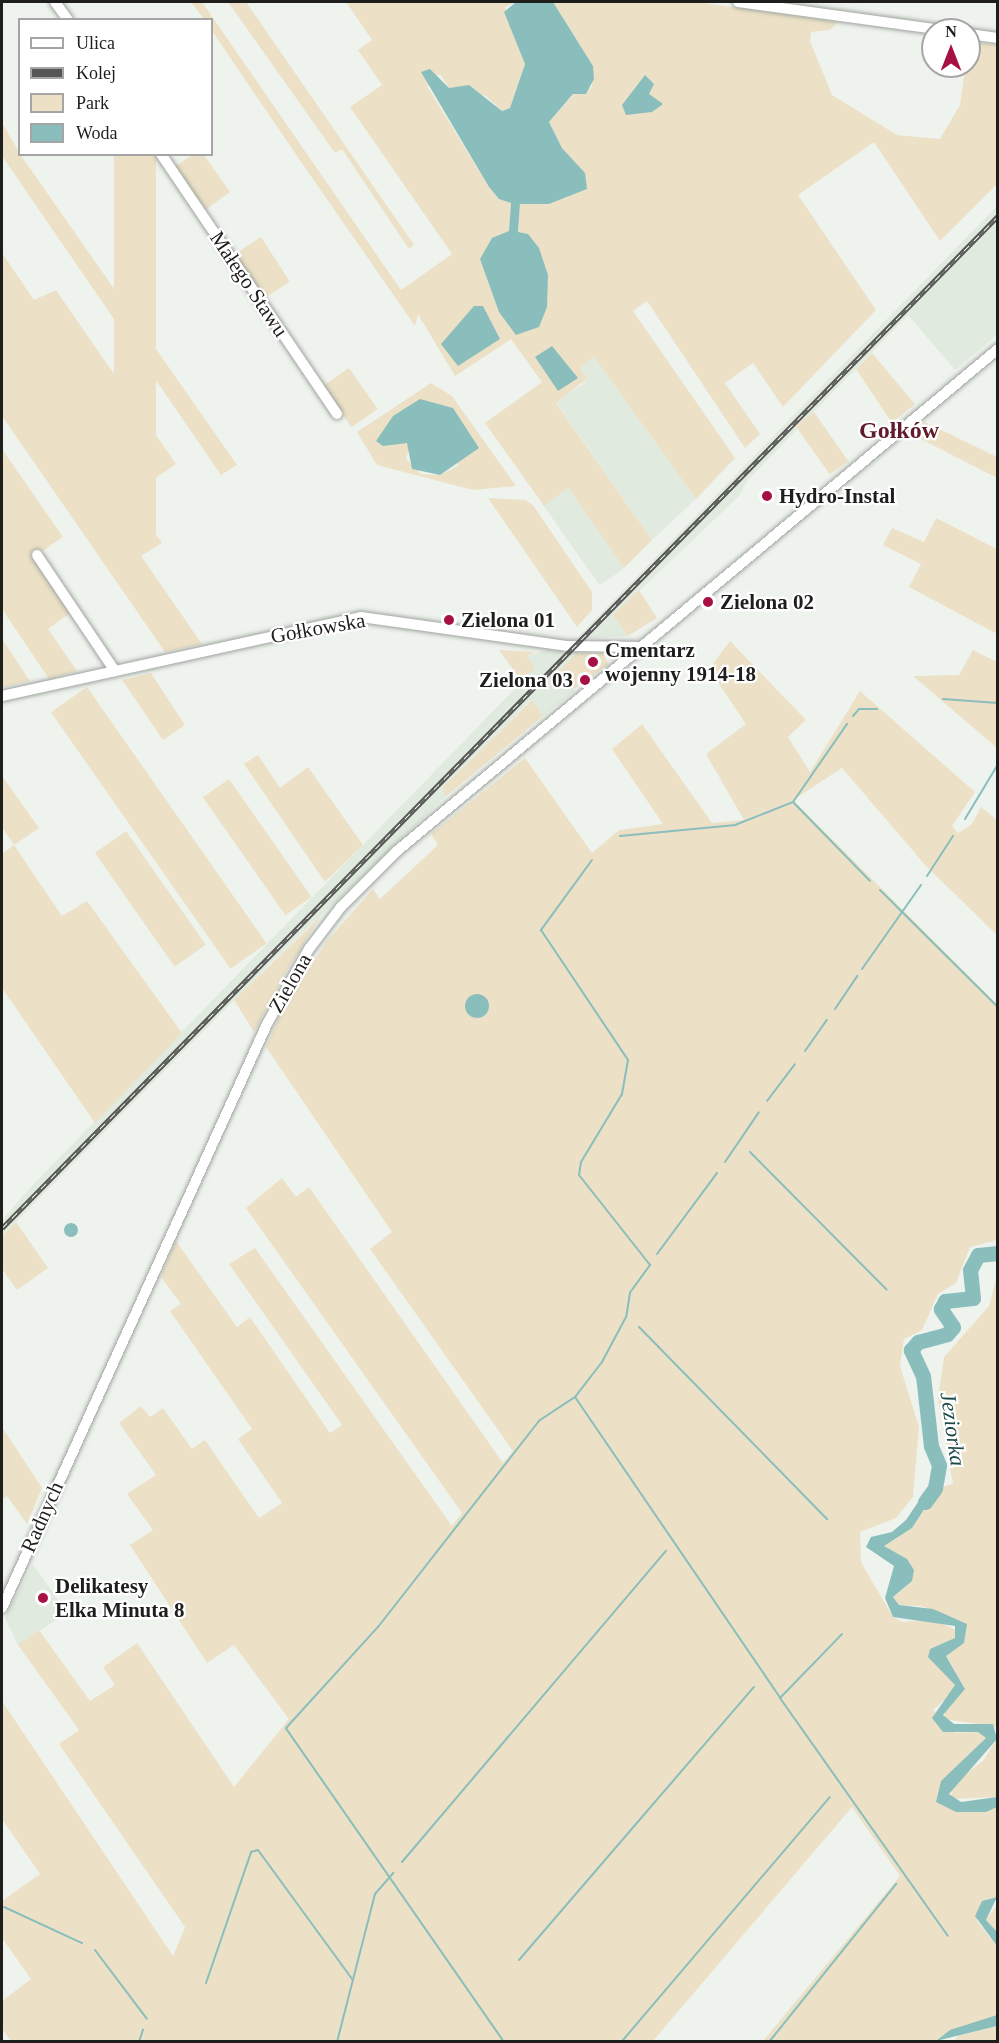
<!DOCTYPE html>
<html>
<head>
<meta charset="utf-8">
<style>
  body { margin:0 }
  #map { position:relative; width:999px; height:2043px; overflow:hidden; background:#eff3ee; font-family:Georgia,serif }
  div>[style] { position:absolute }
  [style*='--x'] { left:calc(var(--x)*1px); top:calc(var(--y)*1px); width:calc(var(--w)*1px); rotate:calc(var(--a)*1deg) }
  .built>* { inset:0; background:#e0eade; transform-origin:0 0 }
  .green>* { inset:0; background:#ece1c6; transform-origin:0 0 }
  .water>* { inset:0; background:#8abebc }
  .round { border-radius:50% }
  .stream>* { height:2px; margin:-1px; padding:0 1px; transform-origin:1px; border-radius:1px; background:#8abebc }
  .river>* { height:15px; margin:-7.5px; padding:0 7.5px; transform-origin:7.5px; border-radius:7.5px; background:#8abebc }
  .roads { filter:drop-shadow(0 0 2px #9fa49e) drop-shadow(0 0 2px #9fa49e) }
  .minor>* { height:10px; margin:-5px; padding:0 5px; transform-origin:5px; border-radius:5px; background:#fff }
  .rail>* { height:4.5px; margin-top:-2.25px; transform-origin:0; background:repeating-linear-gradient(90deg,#fff 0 7px,#555654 0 14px); box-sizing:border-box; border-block:2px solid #555654 }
  .dots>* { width:16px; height:16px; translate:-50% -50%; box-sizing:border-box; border:3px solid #fff; border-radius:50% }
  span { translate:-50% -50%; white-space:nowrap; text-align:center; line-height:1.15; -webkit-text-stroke:4.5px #fff; paint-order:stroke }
  .street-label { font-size:21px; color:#1e1f1d }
  .poi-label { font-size:21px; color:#1e1f1d; font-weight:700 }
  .left { translate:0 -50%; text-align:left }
  .right { translate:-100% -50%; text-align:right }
  .water-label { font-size:22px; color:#1a4947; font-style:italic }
  .quarter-label { font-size:24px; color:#611c2c; font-weight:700 }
  .frame { position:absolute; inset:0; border:3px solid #1e1f1d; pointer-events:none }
  .legend { position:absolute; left:18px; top:18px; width:195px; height:138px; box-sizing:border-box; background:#fff; border:2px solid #a5a5a5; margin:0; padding:8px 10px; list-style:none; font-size:18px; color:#1e1f1d }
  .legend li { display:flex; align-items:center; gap:12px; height:30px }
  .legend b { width:30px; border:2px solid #a5a5a5 }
  .north { position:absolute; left:921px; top:18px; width:60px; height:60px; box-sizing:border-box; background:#fff; border:2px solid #a5a5a5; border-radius:50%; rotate:0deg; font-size:16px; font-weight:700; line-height:24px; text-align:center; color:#1e1f1d }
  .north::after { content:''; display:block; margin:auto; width:21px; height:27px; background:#a71042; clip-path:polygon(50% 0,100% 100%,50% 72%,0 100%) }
</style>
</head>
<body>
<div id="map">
  <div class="built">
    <div style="clip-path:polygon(997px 206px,997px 335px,955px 370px,908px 315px,747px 481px,739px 496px,614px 615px,628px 636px,576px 639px)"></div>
    <div style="clip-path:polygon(594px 357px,696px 499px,652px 540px,556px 402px,582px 385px,587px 379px,580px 368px)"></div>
    <div style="left:568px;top:488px;width:98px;height:30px;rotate:55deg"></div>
    <div style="clip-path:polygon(547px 650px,576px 653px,560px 671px,575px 691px,543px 716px,531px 700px,443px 787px,445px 797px,274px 960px,2px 1236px,2px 1220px,29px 1189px,535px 668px,527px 656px)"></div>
    <div style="clip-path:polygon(33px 1564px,67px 1613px,18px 1645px,5px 1618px)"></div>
  </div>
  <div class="green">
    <div style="clip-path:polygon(191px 2px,202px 2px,401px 290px,452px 254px,350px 107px,382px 85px,358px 50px,372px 40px,346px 2px,516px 2px,505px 7px,525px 64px,510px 108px,502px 111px,486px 96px,449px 88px,440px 74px,427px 86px,489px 187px,499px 199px,511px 203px,509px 232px,492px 238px,518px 233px,520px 204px,549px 204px,587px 189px,584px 173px,562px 148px,549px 122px,574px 94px,586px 94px,592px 86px,593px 66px,553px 2px,697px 2px,838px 22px,830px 30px,811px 32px,810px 41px,832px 95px,897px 135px,940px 139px,960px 105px,969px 41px,997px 45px,997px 184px,940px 241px,874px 142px,798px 195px,876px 310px,783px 407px,753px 363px,725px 383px,760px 434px,745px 448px,647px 301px,633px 311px,735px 458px,696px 499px,594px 357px,580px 368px,587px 379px,556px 403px,652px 540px,624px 568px,568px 488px,544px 506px,485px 423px,542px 382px,511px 339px,455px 376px,418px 314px,415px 326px,297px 156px,212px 31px,212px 20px,204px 19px)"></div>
    <div style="clip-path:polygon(228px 2px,246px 2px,414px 245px,409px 249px,342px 149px,335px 153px)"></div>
    <div style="clip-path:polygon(2px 122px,20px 154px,237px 465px,221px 475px,2px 156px)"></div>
    <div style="left:114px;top:155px;width:42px;height:392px"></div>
    <div style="clip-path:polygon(192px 155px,204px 155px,230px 192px,204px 211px,174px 167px)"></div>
    <div style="left:261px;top:237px;width:53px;height:32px;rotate:57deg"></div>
    <div style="clip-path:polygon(2px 253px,34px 300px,56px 290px,176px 464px,130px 496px,162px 543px,141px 556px,202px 644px,165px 652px,2px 416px)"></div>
    <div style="clip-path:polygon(872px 353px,915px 404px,892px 423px,856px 369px)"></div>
    <div style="left:349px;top:368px;width:50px;height:32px;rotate:55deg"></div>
    <div style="clip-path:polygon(evenodd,431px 383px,452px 396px,516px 486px,473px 490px,377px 465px,357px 432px,431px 383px,403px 441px,459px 465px,440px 475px,421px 474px,406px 459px,410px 446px,403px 441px)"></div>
    <div style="left:814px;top:412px;width:60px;height:23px;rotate:55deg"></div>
    <div style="clip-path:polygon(925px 422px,997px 457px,997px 478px,917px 437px)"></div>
    <div style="clip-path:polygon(2px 449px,63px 537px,32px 558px,70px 613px,48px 629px,77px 671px,49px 679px,2px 609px)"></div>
    <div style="clip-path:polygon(488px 498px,525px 500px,533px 505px,592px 592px,592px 610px,577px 627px)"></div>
    <div style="clip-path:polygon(936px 518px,997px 549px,997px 634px,909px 587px,921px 564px,883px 545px,892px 528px,924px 542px)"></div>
    <div style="clip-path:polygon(639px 590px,657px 618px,628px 636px,613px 615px)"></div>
    <div style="clip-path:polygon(2px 639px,30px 681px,2px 687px)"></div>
    <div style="clip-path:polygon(730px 641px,806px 720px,788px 737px,810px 772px,860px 691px,975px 792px,952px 826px,958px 833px,972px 824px,981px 807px,997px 820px,997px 935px,926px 866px,842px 768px,793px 800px,997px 1004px,997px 1240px,970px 1247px,956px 1283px,938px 1294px,922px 1330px,904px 1339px,900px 1366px,919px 1427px,913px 1497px,896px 1518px,860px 1532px,861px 1562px,893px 1617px,903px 1622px,934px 1619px,956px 1630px,955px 1638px,929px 1657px,955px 1684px,954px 1691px,933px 1710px,955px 1733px,978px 1732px,986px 1738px,941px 1781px,956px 1812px,997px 1807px,997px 1897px,982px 1901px,977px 1921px,997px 1946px,997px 2015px,936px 2041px,763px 2041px,900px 1876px,852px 1807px,653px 2041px,11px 2041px,2px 2029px,2px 2001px,31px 1979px,2px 1938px,2px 1901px,40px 1874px,2px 1819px,2px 1701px,173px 1956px,185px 1927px,59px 1744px,79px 1730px,18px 1645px,39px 1630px,90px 1701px,115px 1685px,103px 1667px,137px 1643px,234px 1787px,289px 1719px,234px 1645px,207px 1663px,130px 1545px,153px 1530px,127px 1494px,156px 1475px,119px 1423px,141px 1406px,150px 1417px,163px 1408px,192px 1449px,205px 1440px,259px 1518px,282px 1503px,238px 1439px,252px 1429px,170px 1311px,181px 1304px,161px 1277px,176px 1241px,237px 1327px,250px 1317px,330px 1433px,342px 1425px,229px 1264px,255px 1248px,452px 1526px,462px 1513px,246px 1208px,282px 1178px,296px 1197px,309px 1187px,503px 1463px,513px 1451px,370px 1249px,392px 1232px,266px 1047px,280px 1015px,326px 942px,373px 889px,380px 899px,438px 845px,431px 834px,525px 758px,592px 853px,619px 830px,663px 824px,612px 749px,642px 724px,712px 823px,744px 820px,706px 754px,746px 724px,709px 669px)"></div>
    <div style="clip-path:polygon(499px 650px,535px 652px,527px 656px,535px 668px,522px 682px)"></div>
    <div style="clip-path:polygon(973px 650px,997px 662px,997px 748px,913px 676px,959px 675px)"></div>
    <div style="clip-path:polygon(576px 653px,602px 653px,609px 664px,574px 689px,560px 671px)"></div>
    <div style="clip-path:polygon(151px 673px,185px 725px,163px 740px,122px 680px)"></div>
    <div style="left:87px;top:687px;width:313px;height:44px;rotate:55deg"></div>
    <div style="clip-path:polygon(532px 700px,543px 716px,445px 797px,443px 787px)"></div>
    <div style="clip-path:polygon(258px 755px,280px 788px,308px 767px,363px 845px,325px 882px,244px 764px)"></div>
    <div style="clip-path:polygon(2px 776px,39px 828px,14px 845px,62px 916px,87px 901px,182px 1033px,95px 1123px,2px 988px,2px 854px,14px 845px,2px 827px)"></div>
    <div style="left:229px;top:779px;width:144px;height:32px;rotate:55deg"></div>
    <div style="left:126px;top:831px;width:139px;height:38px;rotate:55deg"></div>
    <div style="clip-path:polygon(321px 916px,286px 972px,254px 1032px,234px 1000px)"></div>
    <div style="clip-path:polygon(16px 1222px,48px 1268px,17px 1290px,2px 1269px,2px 1236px)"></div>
    <div style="clip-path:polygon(997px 1275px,997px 1727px,944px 1719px,945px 1709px,965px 1689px,946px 1655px,967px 1624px,921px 1606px,899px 1605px,893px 1597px,908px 1585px,884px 1546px,912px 1528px,938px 1488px,953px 1484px,938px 1399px,944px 1357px,989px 1306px)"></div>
    <div style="clip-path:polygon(2px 1427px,42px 1488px,27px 1524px,7px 1496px,2px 1500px)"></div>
    <div style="clip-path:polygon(997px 1739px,997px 1797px,951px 1799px,952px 1784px,983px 1761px)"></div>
    <div style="clip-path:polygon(997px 1905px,997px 1932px,986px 1920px)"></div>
    <div style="clip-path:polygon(997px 2026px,997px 2041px,953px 2042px,958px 2036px)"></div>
  </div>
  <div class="water">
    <div style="clip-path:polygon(516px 2px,553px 2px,593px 66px,594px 79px,586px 94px,573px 94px,549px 122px,562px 148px,585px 173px,587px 189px,549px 204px,520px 204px,518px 232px,528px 234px,539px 248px,548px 275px,547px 307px,539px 327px,516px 335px,499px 312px,480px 259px,492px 238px,509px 231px,511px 203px,499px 199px,489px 187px,421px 72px,430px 69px,449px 88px,469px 85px,502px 111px,510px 108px,525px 64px,504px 12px)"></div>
    <div style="clip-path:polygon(645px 75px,654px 84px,649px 94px,663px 104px,652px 112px,626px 115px,622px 105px)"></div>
    <div style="clip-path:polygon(474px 306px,483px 306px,500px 339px,458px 366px,441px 344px)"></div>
    <div style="clip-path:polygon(552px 346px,578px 378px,558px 391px,535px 357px)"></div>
    <div style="clip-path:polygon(420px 399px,453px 408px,479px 448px,440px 475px,412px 469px,407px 443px,383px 446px,376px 441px,393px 416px)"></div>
    <div class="round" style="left:465px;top:994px;width:24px;height:24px"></div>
    <div class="round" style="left:64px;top:1223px;width:14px;height:14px"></div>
    <div style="clip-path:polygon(931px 1483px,938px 1488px,912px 1528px,884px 1546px,907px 1559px,914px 1570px,912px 1581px,893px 1597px,899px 1605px,933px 1609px,967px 1624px,964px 1643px,946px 1656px,965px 1689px,943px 1715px,954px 1724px,993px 1724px,997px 1739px,949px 1794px,961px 1802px,997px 1797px,997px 1807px,986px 1812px,956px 1812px,936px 1802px,941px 1781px,986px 1738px,978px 1732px,943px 1732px,932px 1718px,955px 1685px,928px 1657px,930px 1649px,955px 1638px,955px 1626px,893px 1617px,885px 1598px,894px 1566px,866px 1547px,871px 1537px,892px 1532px,906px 1520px)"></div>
    <div style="clip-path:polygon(997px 1897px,986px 1920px,997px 1932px,997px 1946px,975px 1916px,982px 1901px)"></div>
    <div style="clip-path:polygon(997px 2015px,997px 2026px,936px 2041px,950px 2030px)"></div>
  </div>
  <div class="stream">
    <div style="--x:943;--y:699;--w:55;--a:4.2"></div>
    <div style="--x:853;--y:716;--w:9;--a:-49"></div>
    <div style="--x:859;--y:709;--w:18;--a:0"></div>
    <div style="--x:793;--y:802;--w:95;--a:-55.3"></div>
    <div style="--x:965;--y:819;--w:64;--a:-59"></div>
    <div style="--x:620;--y:836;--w:116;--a:-5.5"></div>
    <div style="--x:735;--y:825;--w:62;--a:-21.6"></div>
    <div style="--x:793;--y:802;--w:110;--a:45.7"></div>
    <div style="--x:592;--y:860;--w:87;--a:126.1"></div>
    <div style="--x:541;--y:930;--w:156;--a:56.2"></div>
    <div style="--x:628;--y:1060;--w:35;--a:100"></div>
    <div style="--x:622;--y:1094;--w:79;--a:121.1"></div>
    <div style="--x:581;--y:1162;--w:13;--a:99"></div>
    <div style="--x:579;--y:1175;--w:115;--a:51.7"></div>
    <div style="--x:650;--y:1265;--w:34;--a:126"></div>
    <div style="--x:630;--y:1293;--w:24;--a:99"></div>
    <div style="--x:626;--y:1317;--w:51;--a:118.1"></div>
    <div style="--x:602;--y:1362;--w:44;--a:127.6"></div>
    <div style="--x:575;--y:1397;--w:364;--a:55.7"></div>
    <div style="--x:780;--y:1698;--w:89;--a:-45.9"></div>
    <div style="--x:927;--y:876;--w:48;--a:-57"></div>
    <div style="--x:880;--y:890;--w:166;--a:44.8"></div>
    <div style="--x:862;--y:969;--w:103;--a:-54.9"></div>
    <div style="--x:835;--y:1009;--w:40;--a:-56"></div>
    <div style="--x:805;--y:1051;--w:38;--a:-55"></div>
    <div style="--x:767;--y:1101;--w:46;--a:-52.9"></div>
    <div style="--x:750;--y:1152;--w:194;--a:45.2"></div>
    <div style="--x:725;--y:1162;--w:60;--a:-55.8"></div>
    <div style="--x:657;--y:1254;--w:101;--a:-53.5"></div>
    <div style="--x:639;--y:1327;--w:269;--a:45.6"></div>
    <div style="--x:780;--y:1698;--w:291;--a:54.8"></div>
    <div style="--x:402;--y:1862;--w:408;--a:-49.7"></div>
    <div style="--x:4;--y:1907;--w:86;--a:24.8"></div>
    <div style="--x:95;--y:1950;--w:86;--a:53"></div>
    <div style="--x:519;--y:1960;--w:360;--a:-49.3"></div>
    <div style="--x:206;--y:1983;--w:139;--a:-71"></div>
    <div style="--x:251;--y:1852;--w:7;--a:-16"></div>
    <div style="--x:258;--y:1850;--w:160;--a:53.9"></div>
    <div style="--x:623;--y:2040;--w:319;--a:-49.6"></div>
    <div style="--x:139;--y:2042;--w:13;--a:-72"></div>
    <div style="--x:337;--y:2042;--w:153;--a:-75.6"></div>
    <div style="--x:375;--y:1894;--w:28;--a:-49"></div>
    <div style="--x:504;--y:2042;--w:382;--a:-124.8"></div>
    <div style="--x:286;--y:1728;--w:137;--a:-47.7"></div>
    <div style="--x:378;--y:1627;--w:263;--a:-52"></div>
    <div style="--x:540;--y:1420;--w:42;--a:-33.3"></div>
    <div style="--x:769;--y:2042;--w:203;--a:-51.2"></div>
  </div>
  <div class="river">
    <div style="--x:925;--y:1502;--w:17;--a:-54"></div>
    <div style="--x:935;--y:1488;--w:23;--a:-80"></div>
    <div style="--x:939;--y:1465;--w:21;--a:-113"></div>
    <div style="--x:931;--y:1446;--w:70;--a:-96.5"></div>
    <div style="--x:923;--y:1376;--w:29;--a:-115"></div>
    <div style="--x:911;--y:1350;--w:11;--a:-49"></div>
    <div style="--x:918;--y:1342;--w:30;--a:-15"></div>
    <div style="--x:947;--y:1334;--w:9;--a:-49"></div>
    <div style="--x:953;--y:1327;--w:22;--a:-124"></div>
    <div style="--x:941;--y:1309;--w:9;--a:-63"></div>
    <div style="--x:945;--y:1301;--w:28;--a:-6"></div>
    <div style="--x:973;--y:1298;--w:28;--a:-96"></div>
    <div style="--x:970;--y:1270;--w:17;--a:-62"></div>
    <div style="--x:978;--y:1255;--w:20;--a:-6"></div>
  </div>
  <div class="roads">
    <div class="minor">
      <div style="--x:55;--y:2;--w:22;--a:54"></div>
      <div style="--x:738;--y:2;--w:207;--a:7.8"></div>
      <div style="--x:969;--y:34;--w:29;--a:8"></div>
      <div style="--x:161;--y:154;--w:314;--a:55.9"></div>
      <div style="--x:37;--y:555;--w:140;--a:56.1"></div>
      <div style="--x:2;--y:696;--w:368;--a:-12.4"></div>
      <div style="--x:361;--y:617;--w:209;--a:8"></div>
      <div style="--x:568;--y:646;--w:73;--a:0.8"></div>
      <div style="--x:2;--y:1608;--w:641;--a:-65.59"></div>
      <div style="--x:267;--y:1024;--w:86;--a:-60.8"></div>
      <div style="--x:309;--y:949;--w:53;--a:-52.7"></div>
      <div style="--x:341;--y:907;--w:79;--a:-45"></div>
      <div style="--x:397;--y:851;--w:783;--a:-39.87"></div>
    </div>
  </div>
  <div class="rail">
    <div style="--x:2;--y:1228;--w:1420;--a:-45.46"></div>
  </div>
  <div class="dots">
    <div style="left:767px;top:496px;background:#a71042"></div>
    <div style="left:708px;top:602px;background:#a71042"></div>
    <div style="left:449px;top:620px;background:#a71042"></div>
    <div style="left:593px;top:662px;background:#a71042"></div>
    <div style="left:585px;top:680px;background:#a71042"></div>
    <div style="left:43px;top:1598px;background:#a71042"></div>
  </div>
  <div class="street-label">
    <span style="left:249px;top:284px;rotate:56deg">Małego Stawu</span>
    <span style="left:318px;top:628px;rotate:-10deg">Gołkowska</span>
    <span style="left:290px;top:983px;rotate:-60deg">Zielona</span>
    <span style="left:42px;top:1517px;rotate:-66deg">Radnych</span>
  </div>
  <div class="poi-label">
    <span class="left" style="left:779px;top:496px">Hydro-Instal</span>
    <span class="left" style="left:720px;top:602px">Zielona 02</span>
    <span class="left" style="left:461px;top:620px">Zielona 01</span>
    <span class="left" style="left:605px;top:662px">Cmentarz<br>wojenny 1914-18</span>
    <span class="right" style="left:573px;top:680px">Zielona 03</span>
    <span class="left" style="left:55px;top:1598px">Delikatesy<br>Elka Minuta 8</span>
  </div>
  <div class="water-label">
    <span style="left:953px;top:1429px;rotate:82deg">Jeziorka</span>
  </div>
  <div class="quarter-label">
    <span style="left:899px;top:431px">Gołków</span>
  </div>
  <div class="frame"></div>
  <ul class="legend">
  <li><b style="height:8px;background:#fff"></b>Ulica</li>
  <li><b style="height:8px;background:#555654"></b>Kolej</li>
  <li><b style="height:16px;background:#ece1c6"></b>Park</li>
  <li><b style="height:16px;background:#8abebc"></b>Woda</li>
  </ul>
  <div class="north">N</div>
</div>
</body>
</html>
